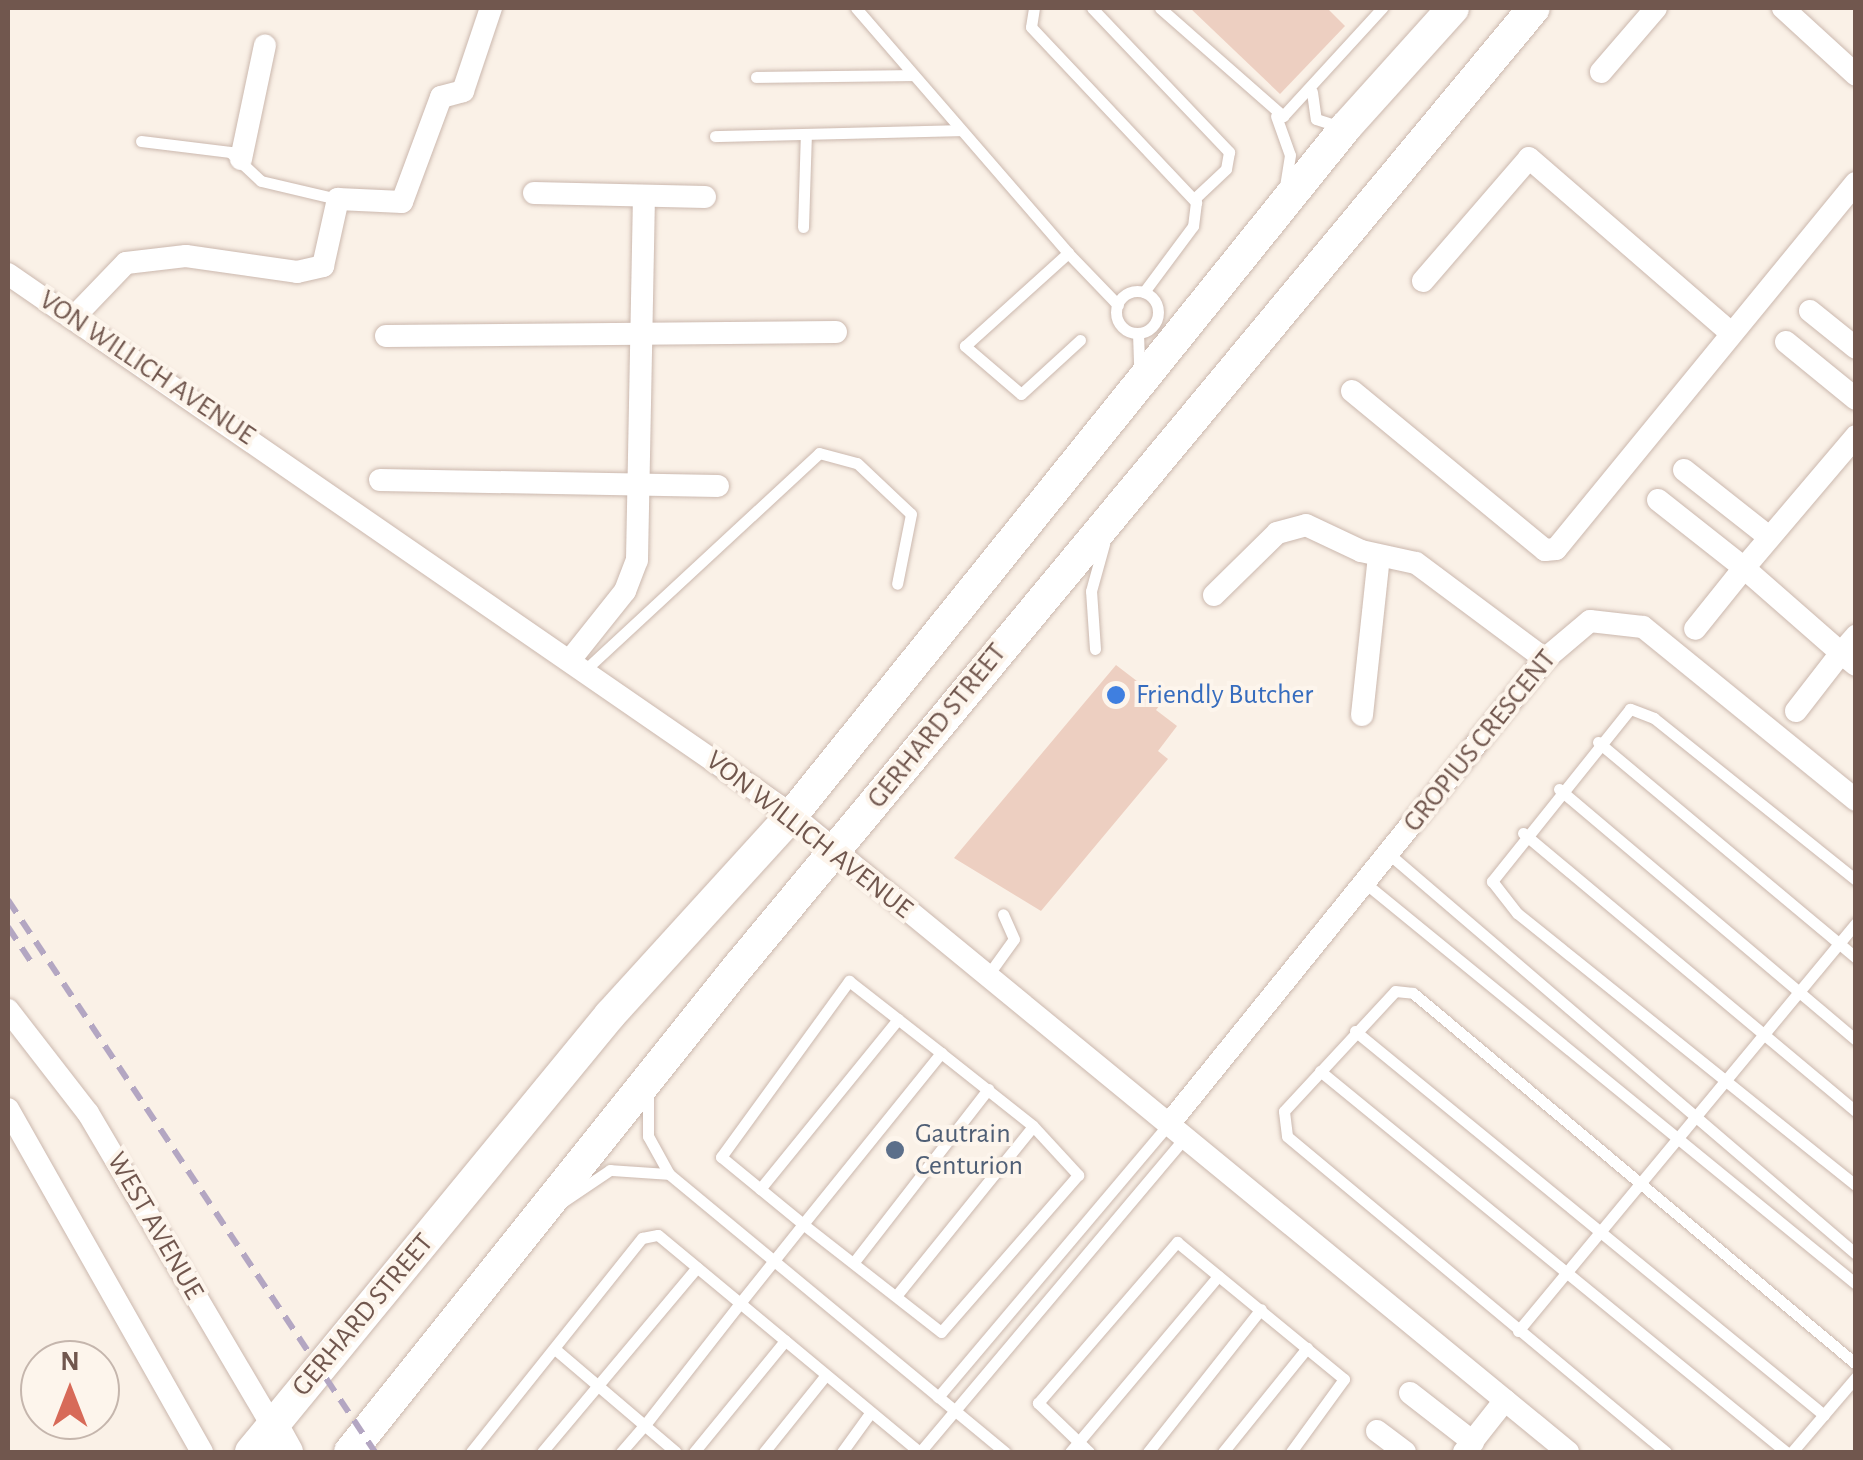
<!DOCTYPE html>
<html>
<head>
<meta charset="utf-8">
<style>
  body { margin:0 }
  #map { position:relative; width:1863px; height:1460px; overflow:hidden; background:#faf1e7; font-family:"Alegreya Sans",sans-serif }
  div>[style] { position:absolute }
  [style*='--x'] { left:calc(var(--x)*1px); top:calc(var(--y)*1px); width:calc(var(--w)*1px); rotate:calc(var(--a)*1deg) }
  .building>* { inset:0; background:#edcfc1 }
  .roads { filter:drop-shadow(0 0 2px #cbb8ae) drop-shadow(0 0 2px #cbb8ae) }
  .lane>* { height:11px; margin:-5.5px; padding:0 5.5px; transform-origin:5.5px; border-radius:5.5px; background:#fff }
  .lane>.ring { margin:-5.5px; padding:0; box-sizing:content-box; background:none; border:11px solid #fff; border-radius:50% }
  .street>* { height:22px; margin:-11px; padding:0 11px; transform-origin:11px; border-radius:11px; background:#fff }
  .secondary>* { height:32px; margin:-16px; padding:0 16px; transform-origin:16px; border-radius:16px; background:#fff }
  .rail>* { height:6px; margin-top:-3px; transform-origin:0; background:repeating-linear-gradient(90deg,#b3a6c2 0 15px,transparent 0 25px) }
  .dots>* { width:28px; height:28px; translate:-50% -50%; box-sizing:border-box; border:5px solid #fdf5ec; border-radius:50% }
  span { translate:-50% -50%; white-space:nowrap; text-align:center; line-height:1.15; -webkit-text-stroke:8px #fdf5ec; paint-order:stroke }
  .street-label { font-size:28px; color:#71574e }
  .shop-label { font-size:28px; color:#366cbe }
  .left { translate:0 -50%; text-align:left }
  .service-label { font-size:28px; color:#4e5e75 }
  .frame { position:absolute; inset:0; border:10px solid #71574e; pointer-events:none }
  .north { position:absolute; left:20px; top:1340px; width:100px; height:100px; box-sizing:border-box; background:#fdf5ec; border:2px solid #c5b6ad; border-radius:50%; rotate:0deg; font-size:28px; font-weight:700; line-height:40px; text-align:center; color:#71574e }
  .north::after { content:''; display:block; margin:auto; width:35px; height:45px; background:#d76a58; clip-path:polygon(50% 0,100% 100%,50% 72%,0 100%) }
</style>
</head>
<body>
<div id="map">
  <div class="building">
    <div style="clip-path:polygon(1190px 8px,1327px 8px,1345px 26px,1280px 94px)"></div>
    <div style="clip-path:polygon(1116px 665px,1163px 701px,1156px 710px,1177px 726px,1158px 751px,1168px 759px,1041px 911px,954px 858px)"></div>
  </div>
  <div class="roads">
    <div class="lane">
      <div style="--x:856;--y:8;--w:324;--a:49.1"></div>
      <div style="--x:1034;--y:8;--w:19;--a:99"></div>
      <div style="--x:1031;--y:27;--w:241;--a:46.7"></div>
      <div style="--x:1196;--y:202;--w:24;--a:97"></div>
      <div style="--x:1193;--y:226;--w:82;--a:126.6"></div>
      <div style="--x:1092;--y:8;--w:199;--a:46.4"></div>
      <div style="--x:1229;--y:152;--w:17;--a:100"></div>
      <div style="--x:1226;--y:169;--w:44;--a:136.8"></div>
      <div style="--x:1160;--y:8;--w:164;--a:41.3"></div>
      <div style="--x:1283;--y:116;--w:147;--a:-47.5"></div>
      <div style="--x:756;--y:77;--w:157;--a:-0.7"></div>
      <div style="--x:1312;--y:92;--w:27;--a:82"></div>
      <div style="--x:1316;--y:119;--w:26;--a:18"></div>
      <div style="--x:1276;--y:116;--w:41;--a:70.3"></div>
      <div style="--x:1290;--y:155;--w:31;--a:99"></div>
      <div style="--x:715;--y:136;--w:245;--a:-1.4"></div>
      <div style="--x:141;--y:141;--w:90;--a:7"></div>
      <div style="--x:230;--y:152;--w:42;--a:43.1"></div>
      <div style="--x:261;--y:181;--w:79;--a:13.2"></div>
      <div style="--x:803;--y:227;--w:93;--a:-88.2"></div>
      <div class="ring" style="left:1116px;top:291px;width:31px;height:31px"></div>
      <div style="--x:1138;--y:333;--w:37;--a:88"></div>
      <div style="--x:1080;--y:340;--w:80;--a:137.5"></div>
      <div style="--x:1021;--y:394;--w:74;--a:-139.4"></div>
      <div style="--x:965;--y:346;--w:139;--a:-42.1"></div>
      <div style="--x:1068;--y:253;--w:72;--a:46.1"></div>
      <div style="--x:1095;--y:649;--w:58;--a:-93.9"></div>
      <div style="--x:1091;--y:591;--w:49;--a:-74.5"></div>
      <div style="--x:585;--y:670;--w:319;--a:-42.8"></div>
      <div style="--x:819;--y:453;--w:39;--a:15"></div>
      <div style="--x:857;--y:463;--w:74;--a:43.4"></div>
      <div style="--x:911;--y:514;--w:71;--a:101.3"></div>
      <div style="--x:1598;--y:742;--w:336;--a:39.9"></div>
      <div style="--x:1559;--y:789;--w:389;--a:40.2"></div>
      <div style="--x:1523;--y:833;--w:434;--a:39.9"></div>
      <div style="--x:1389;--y:854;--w:615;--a:40.58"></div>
      <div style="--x:1856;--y:880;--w:259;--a:-141.3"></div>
      <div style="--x:1654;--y:718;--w:26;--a:-159"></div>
      <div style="--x:1630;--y:709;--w:221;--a:128.7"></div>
      <div style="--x:1492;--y:881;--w:41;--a:52"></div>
      <div style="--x:1517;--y:913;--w:435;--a:38.8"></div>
      <div style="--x:1365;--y:883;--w:634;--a:39.24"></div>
      <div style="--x:988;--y:975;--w:44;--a:-54.2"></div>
      <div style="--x:1014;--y:939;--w:27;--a:-114"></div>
      <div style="--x:1355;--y:1031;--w:606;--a:39.31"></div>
      <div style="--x:1320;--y:1071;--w:602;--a:39.27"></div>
      <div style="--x:648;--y:1095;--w:41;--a:90"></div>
      <div style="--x:648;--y:1136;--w:43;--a:61.1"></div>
      <div style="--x:669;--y:1174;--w:436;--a:39.6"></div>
      <div style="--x:760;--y:1189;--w:219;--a:-50.9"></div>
      <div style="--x:561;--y:1203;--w:59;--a:-34"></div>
      <div style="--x:610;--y:1170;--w:59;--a:3.9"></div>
      <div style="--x:854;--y:1262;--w:219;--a:-52.2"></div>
      <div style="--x:896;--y:1296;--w:218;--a:-51.1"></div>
      <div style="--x:1518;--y:1331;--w:530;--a:-50.36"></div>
      <div style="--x:556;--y:1350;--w:157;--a:40.4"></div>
      <div style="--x:938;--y:1397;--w:358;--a:-49.8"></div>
      <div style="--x:471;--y:1452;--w:274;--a:-51.4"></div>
      <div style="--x:642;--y:1238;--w:16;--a:-11"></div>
      <div style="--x:658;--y:1235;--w:339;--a:39.7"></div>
      <div style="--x:542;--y:1452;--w:241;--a:-50"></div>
      <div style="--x:621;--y:1452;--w:35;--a:-49"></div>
      <div style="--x:644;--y:1426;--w:156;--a:-52"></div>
      <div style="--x:740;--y:1303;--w:101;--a:-51.4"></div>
      <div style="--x:803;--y:1224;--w:220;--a:-51.1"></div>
      <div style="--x:941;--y:1053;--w:117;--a:38.4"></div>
      <div style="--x:1033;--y:1126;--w:67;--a:47.4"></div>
      <div style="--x:1078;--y:1175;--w:208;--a:131.1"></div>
      <div style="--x:941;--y:1332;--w:175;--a:-142"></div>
      <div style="--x:803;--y:1224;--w:106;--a:-140.7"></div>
      <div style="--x:721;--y:1157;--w:218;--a:-54"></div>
      <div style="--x:849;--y:981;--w:117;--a:38"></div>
      <div style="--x:694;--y:1452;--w:144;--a:-50.7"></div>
      <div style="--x:764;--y:1452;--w:97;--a:-51.2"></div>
      <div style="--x:842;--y:1452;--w:49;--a:-54.1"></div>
      <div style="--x:920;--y:1452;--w:412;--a:-49.9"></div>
      <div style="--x:1070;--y:1452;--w:230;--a:-49.9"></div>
      <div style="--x:1089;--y:1452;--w:71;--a:-136.1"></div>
      <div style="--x:1038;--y:1403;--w:213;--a:-49.2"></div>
      <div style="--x:1177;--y:1242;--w:216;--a:39.4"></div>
      <div style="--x:1344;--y:1379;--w:90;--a:126"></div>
      <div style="--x:1148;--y:1452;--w:182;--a:-51.7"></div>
      <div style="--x:1223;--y:1452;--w:134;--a:-51.1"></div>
      <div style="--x:1666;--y:1452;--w:493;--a:-140.2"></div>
      <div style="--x:1287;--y:1136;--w:25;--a:-97"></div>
      <div style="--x:1284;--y:1111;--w:163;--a:-47.2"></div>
      <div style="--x:1395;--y:991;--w:18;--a:6"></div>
      <div style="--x:1413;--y:993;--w:578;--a:39.95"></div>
      <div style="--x:1792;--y:1452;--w:99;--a:-49.5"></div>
    </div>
    <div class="street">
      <div style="--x:1783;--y:8;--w:99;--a:42.5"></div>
      <div style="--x:1601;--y:72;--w:84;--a:-49.3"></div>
      <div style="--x:241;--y:159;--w:116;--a:-78.1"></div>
      <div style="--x:534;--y:193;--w:171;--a:1.3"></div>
      <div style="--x:8;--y:274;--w:953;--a:34.61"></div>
      <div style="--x:792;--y:815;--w:1004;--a:39.38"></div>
      <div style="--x:1423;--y:281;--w:162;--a:-49.2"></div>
      <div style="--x:1529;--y:158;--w:267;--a:40.9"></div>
      <div style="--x:1810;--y:311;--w:59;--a:38.8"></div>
      <div style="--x:74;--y:317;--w:75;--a:-46.1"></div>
      <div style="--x:126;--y:263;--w:60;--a:-6.7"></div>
      <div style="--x:186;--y:256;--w:112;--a:8.2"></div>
      <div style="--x:297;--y:272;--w:27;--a:-13"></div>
      <div style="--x:323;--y:266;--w:69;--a:-77.4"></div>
      <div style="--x:338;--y:199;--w:64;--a:2.7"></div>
      <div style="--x:402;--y:202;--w:112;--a:-69.6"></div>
      <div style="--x:441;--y:97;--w:23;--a:-15"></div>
      <div style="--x:463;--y:91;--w:88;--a:-71.4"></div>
      <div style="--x:386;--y:336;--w:450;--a:-0.5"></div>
      <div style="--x:1786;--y:342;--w:90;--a:39.2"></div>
      <div style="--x:1352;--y:391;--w:250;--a:39.5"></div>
      <div style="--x:1545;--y:550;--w:11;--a:-5"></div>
      <div style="--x:1556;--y:549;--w:473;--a:-50.7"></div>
      <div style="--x:1856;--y:436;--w:173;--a:130.3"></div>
      <div style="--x:1744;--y:568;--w:129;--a:41.2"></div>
      <div style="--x:1841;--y:653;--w:23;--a:-49"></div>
      <div style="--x:1684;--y:470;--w:108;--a:38.2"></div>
      <div style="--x:380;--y:480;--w:338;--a:1"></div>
      <div style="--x:1658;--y:500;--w:110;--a:38.3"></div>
      <div style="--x:1744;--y:568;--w:78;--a:128.8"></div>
      <div style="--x:1214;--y:595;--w:88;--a:-44.5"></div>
      <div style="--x:1277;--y:533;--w:30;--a:-15"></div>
      <div style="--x:1306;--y:525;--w:61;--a:25.3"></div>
      <div style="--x:1361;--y:551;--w:56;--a:12.3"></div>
      <div style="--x:1416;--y:563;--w:161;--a:36.7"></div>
      <div style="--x:570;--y:660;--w:88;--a:-51.4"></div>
      <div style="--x:625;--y:591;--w:33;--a:-69"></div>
      <div style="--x:637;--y:560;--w:364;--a:-88.9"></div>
      <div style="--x:1796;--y:711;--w:73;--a:-52.2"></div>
      <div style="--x:1841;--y:653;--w:19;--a:39"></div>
      <div style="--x:1362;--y:715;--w:160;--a:-83.9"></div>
      <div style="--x:8;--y:1010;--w:130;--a:52.2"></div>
      <div style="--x:88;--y:1113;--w:362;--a:59.5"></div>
      <div style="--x:8;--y:1109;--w:394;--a:60.5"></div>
      <div style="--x:1169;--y:1124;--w:598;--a:-51.04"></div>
      <div style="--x:1545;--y:659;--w:59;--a:-40.2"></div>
      <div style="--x:1590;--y:621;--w:53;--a:6.5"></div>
      <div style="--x:1643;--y:627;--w:274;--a:39.1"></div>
      <div style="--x:1410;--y:1393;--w:80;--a:37.9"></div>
      <div style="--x:1377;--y:1431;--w:35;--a:37"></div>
      <div style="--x:1464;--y:1452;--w:66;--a:-51.7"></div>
    </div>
    <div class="secondary">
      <div style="--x:272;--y:1425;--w:31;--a:61"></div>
      <div style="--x:251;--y:1452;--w:566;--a:-50.6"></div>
      <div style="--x:610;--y:1015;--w:270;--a:-47.7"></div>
      <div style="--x:792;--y:815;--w:883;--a:-51.16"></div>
      <div style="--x:1346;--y:127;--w:160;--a:-48"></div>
      <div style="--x:350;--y:1452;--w:621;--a:-51.34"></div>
      <div style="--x:738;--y:967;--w:1246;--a:-50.31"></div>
    </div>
  </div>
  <div class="rail">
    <div style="--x:8;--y:900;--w:663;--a:56.38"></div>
    <div style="--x:8;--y:927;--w:49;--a:56.6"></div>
  </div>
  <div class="dots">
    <div style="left:1116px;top:695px;background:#3f7fe0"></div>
    <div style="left:895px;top:1150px;background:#5c6f8a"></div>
  </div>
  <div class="street-label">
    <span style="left:147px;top:368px;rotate:34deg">VON WILLICH AVENUE</span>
    <span style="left:937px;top:726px;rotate:-51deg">GERHARD STREET</span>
    <span style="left:1480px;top:741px;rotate:-51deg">GROPIUS CRESCENT</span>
    <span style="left:809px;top:835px;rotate:38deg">VON WILLICH AVENUE</span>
    <span style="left:155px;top:1226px;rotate:60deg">WEST AVENUE</span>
    <span style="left:363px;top:1315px;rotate:-50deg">GERHARD STREET</span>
  </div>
  <div class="shop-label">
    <span class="left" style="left:1136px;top:695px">Friendly Butcher</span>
  </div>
  <div class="service-label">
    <span class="left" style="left:915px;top:1150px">Gautrain<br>Centurion</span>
  </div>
  <div class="frame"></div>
  <div class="north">N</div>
</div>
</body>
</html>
